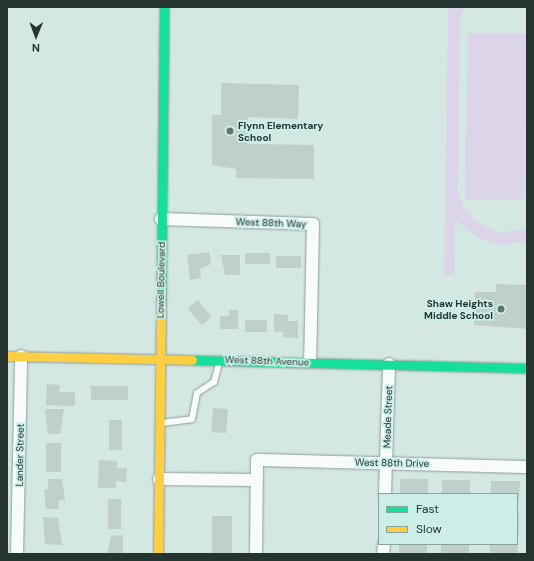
<!DOCTYPE html>
<html>
<head>
<meta charset="utf-8">
<style>
  body { margin:0 }
  #map { position:relative; width:534px; height:561px; overflow:hidden; background:#d3e7e3; font-family:"DM Sans",sans-serif }
  div>[style] { position:absolute }
  [style*='--x'] { left:calc(var(--x)*1px); top:calc(var(--y)*1px); width:calc(var(--w)*1px); rotate:calc(var(--a)*1deg) }
  .green>* { inset:0; background:#dcd4e8; transform-origin:0 0 }
  .building>* { inset:0; background:#bfcfcb; transform-origin:0 0 }
  .roads { filter:drop-shadow(0 0 1px #8f9e9c) drop-shadow(0 0 1px #8f9e9c) }
  .lane>* { height:6px; margin:-3px; padding:0 3px; transform-origin:3px; border-radius:3px; background:#f8fbfb }
  .street>* { height:12px; margin:-6px; padding:0 6px; transform-origin:6px; border-radius:6px; background:#f8fbfb }
  .fast>* { height:9px; margin:-4.5px; padding:0 4.5px; transform-origin:4.5px; border-radius:4.5px; background:#16e098 }
  .slow>* { height:9px; margin:-4.5px; padding:0 4.5px; transform-origin:4.5px; border-radius:4.5px; background:#ffcf43 }
  .dots>* { width:11px; height:11px; translate:-50% -50%; box-sizing:border-box; border:2px solid #cbefe8; border-radius:50% }
  span { translate:-50% -50%; white-space:nowrap; text-align:center; line-height:1.15; -webkit-text-stroke:3.5px #cbefe8; paint-order:stroke }
  .poi-label { font-size:10px; color:#263431; font-weight:700 }
  .left { translate:0 -50%; text-align:left }
  .right { translate:-100% -50%; text-align:right }
  .street-label { font-size:10px; color:#263431 }
  .frame { position:absolute; inset:0; border:8px solid #263431; pointer-events:none }
  .legend { position:absolute; left:378px; top:493px; width:140px; height:52px; box-sizing:border-box; background:#cbefe8; border:1px solid #89a49f; margin:0; padding:5px 7px; list-style:none; font-size:12px; color:#263431 }
  .legend li { display:flex; align-items:center; gap:8px; height:20px }
  .legend b { width:20px; border:1px solid #89a49f }
  .north { position:absolute; left:16px; top:16px; width:40px; height:40px; -webkit-text-stroke:3px #cbefe8; paint-order:stroke; rotate:181deg; font-size:11px; font-weight:700; line-height:16px; text-align:center; color:#263431 }
  .north::after { content:''; display:block; margin:auto; width:14px; height:18px; background:#263431; clip-path:polygon(50% 0,100% 100%,50% 72%,0 100%) }
</style>
</head>
<body>
<div id="map">
  <div class="green">
    <div style="clip-path:polygon(448px 7px,465px 7px,460px 16px,458px 191px,463px 207px,474px 220px,500px 233px,527px 229px,527px 241px,498px 245px,480px 239px,455px 220px,454px 275px,444px 275px)"></div>
    <div style="left:468px;top:33px;width:59px;height:166px;rotate:1deg"></div>
  </div>
  <div class="building">
    <div style="clip-path:polygon(221px 83px,299px 85px,298px 119px,248px 117px,248px 144px,314px 145px,314px 179px,236px 178px,236px 169px,212px 165px,212px 115px,221px 115px)"></div>
    <div style="clip-path:polygon(209px 252px,211px 264px,200px 269px,201px 278px,190px 280px,187px 255px)"></div>
    <div style="left:245px;top:253px;width:25px;height:11px"></div>
    <div style="clip-path:polygon(221px 255px,240px 255px,240px 275px,225px 275px)"></div>
    <div style="left:276px;top:256px;width:25px;height:12px"></div>
    <div style="clip-path:polygon(496px 284px,527px 285px,527px 329px,474px 325px,475px 292px,496px 292px)"></div>
    <div style="left:198px;top:300px;width:22px;height:13px;rotate:51deg"></div>
    <div style="clip-path:polygon(229px 310px,238px 310px,238px 329px,220px 329px,220px 316px,229px 316px)"></div>
    <div style="clip-path:polygon(274px 314px,288px 315px,288px 321px,298px 321px,298px 338px,283px 337px,283px 332px,274px 332px)"></div>
    <div style="left:245px;top:320px;width:22px;height:12px"></div>
    <div style="clip-path:polygon(47px 384px,60px 385px,59px 392px,75px 392px,75px 406px,46px 405px)"></div>
    <div style="left:91px;top:386px;width:37px;height:14px"></div>
    <div style="left:213px;top:408px;width:15px;height:24px;rotate:4deg"></div>
    <div style="clip-path:polygon(45px 409px,64px 409px,60px 434px,48px 434px)"></div>
    <div style="left:109px;top:420px;width:13px;height:30px"></div>
    <div style="left:46px;top:443px;width:15px;height:29px"></div>
    <div style="clip-path:polygon(99px 460px,117px 461px,117px 468px,127px 468px,126px 482px,116px 481px,116px 488px,98px 488px)"></div>
    <div style="clip-path:polygon(48px 479px,62px 479px,65px 500px,59px 500px,59px 509px,46px 509px,44px 490px,48px 489px)"></div>
    <div style="left:400px;top:479px;width:28px;height:15px"></div>
    <div style="left:442px;top:480px;width:28px;height:14px"></div>
    <div style="clip-path:polygon(491px 481px,520px 481px,519px 505px,517px 494px,491px 494px)"></div>
    <div style="left:108px;top:499px;width:13px;height:30px"></div>
    <div style="left:517px;top:511px;width:2px;height:24px"></div>
    <div style="left:212px;top:516px;width:20px;height:38px"></div>
    <div style="clip-path:polygon(43px 517px,58px 518px,62px 545px,45px 544px)"></div>
    <div style="clip-path:polygon(123px 535px,123px 554px,107px 554px,111px 536px)"></div>
    <div style="clip-path:polygon(517px 539px,518px 554px,490px 554px,490px 544px,517px 544px)"></div>
    <div style="left:399px;top:544px;width:28px;height:10px"></div>
    <div style="left:441px;top:544px;width:28px;height:10px"></div>
  </div>
  <div class="roads">
    <div class="lane">
      <div style="--x:161;--y:423;--w:31;--a:-7"></div>
      <div style="--x:192;--y:419;--w:26;--a:-79"></div>
      <div style="--x:197;--y:393;--w:20;--a:-33"></div>
      <div style="--x:214;--y:382;--w:20;--a:-75"></div>
    </div>
    <div class="street">
      <div style="--x:161;--y:219;--w:152;--a:1.9"></div>
      <div style="--x:313;--y:224;--w:138;--a:91.2"></div>
      <div style="--x:159;--y:479;--w:98;--a:0.6"></div>
      <div style="--x:385;--y:494;--w:130;--a:-88.2"></div>
      <div style="--x:17;--y:554;--w:198;--a:-88.8"></div>
      <div style="--x:256;--y:554;--w:94;--a:-89.4"></div>
      <div style="--x:257;--y:460;--w:270;--a:1.5"></div>
      <div style="--x:383;--y:554;--w:10;--a:-84"></div>
    </div>
    <div class="fast">
      <div style="--x:161;--y:307;--w:300;--a:-89.4"></div>
      <div style="--x:192;--y:360;--w:335;--a:1.4"></div>
    </div>
    <div class="slow">
      <div style="--x:7;--y:356;--w:185;--a:1.2"></div>
      <div style="--x:158;--y:554;--w:247;--a:-89.3"></div>
    </div>
  </div>
  <div class="dots">
    <div style="left:230px;top:131px;background:#63736f"></div>
    <div style="left:501px;top:309px;background:#63736f"></div>
  </div>
  <div class="poi-label">
    <span class="left" style="left:238px;top:131px">Flynn Elementary<br>School</span>
    <span class="right" style="left:493px;top:309px">Shaw Heights<br>Middle School</span>
  </div>
  <div class="street-label">
    <span style="left:271px;top:223px;rotate:2deg">West 88th Way</span>
    <span style="left:161px;top:280px;rotate:-89deg">Lowell Boulevard</span>
    <span style="left:267px;top:361px;rotate:2deg">West 88th Avenue</span>
    <span style="left:388px;top:417px;rotate:-88deg">Meade Street</span>
    <span style="left:20px;top:455px;rotate:-89deg">Lander Street</span>
    <span style="left:392px;top:463px;rotate:1deg">West 88th Drive</span>
  </div>
  <div class="frame"></div>
  <ul class="legend">
  <li><b style="height:5px;background:#16e098"></b>Fast</li>
  <li><b style="height:5px;background:#ffcf43"></b>Slow</li>
  </ul>
  <div class="north">N</div>
</div>
</body>
</html>
